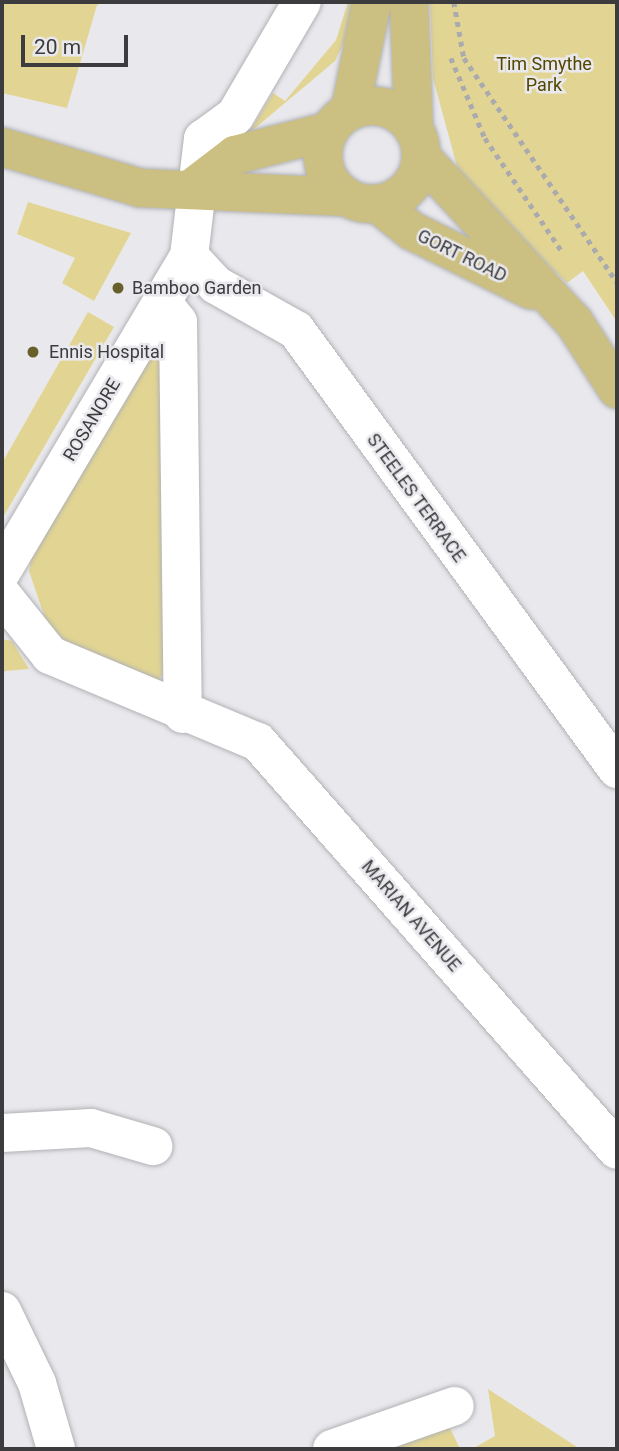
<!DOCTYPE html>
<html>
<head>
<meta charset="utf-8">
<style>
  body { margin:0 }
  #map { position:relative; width:619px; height:1451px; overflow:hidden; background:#e9e9ed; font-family:Roboto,sans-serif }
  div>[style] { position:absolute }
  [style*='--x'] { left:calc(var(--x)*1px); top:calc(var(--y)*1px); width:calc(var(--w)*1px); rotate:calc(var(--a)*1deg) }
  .green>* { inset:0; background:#e2d593 }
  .path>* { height:4.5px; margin-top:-2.25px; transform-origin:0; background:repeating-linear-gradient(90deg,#ababae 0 5px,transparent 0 10px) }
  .roads { filter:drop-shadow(0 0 2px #b1b2b5) drop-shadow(0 0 2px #b1b2b5) }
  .minor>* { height:38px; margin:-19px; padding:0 19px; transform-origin:19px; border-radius:19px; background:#fff }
  .major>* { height:38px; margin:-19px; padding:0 19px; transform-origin:19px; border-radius:19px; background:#cbbf82 }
  .major>.ring { margin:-19px; padding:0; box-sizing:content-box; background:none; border:38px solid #cbbf82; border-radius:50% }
  .dots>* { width:19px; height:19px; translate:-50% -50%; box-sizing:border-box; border:4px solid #e9e9ed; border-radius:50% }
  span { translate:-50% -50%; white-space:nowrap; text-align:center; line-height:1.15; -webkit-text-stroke:5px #e9e9ed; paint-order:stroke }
  .park-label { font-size:18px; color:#534700 }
  .street-label { font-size:18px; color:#3c3c3e }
  .poi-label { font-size:18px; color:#3c3c3e }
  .left { translate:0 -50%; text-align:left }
  .frame { position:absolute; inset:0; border:4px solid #3c3c3e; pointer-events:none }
  .scale { position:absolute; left:21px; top:35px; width:107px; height:32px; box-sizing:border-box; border:4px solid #3c3c3e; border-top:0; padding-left:9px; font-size:21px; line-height:24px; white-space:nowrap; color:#3c3c3e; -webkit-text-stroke:5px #e9e9ed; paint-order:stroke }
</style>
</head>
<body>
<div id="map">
  <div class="green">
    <div style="clip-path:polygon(2px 2px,105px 2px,97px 5px,67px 108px,2px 93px)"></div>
    <div style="clip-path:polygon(348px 2px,355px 2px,352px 26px,335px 61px,248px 134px,273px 93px,285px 101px,336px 40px)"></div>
    <div style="clip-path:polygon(430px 2px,617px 2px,617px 322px,583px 271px,567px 283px,462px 185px,433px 78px)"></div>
    <div style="clip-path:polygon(28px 202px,131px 233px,94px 301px,62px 283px,75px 258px,17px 234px)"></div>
    <div style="clip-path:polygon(88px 312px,114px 327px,2px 519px,2px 463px)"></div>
    <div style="clip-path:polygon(164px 331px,164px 671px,159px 681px,65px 641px,46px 621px,29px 571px,35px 536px)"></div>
    <div style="clip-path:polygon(2px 639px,12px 641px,29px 669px,5px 671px,2px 679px)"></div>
    <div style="clip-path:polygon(488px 1389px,580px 1449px,472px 1449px,495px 1436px)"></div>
    <div style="clip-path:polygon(450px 1428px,460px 1449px,388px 1449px)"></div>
  </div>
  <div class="path">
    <div style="--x:454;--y:2;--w:57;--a:79.9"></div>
    <div style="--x:464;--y:58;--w:271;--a:55.7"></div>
    <div style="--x:451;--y:58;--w:87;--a:67"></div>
    <div style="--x:485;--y:138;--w:135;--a:55.8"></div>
  </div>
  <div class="roads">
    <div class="minor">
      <div style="--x:189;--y:256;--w:40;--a:47"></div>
      <div style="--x:216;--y:285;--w:92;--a:29.4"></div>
      <div style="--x:296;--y:330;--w:544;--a:53.83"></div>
      <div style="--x:163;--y:303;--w:24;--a:52"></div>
      <div style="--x:178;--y:322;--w:392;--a:89.3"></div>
      <div style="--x:2;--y:571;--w:366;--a:-59.3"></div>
      <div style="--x:189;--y:256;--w:118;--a:-83.2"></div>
      <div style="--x:203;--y:139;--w:39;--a:-36"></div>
      <div style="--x:235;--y:116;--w:132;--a:-59.6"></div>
      <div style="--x:2;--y:595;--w:77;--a:51.3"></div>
      <div style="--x:50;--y:655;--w:225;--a:22.7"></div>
      <div style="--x:258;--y:742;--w:543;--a:48.66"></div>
      <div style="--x:2;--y:1133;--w:89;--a:-3.2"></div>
      <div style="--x:91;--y:1128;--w:65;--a:16.2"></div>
      <div style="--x:2;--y:1311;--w:80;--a:64.1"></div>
      <div style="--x:37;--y:1383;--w:69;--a:73.9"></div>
      <div style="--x:332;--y:1449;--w:130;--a:-19.3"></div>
    </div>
    <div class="major">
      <div style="--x:409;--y:2;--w:128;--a:87.8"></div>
      <div class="ring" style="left:323px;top:106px;width:60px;height:60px"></div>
      <div style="--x:350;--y:111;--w:111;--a:-78.6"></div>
      <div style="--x:2;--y:147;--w:144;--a:16.5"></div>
      <div style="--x:140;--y:188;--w:207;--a:2.5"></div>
      <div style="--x:421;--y:157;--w:225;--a:47.2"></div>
      <div style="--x:574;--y:322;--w:80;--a:57.3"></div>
      <div style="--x:193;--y:187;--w:53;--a:-37.3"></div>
      <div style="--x:235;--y:155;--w:97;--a:-14.3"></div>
      <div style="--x:378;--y:204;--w:43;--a:38.5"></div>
      <div style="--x:412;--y:231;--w:133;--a:26.4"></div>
    </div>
  </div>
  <div class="dots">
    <div style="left:118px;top:288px;background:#695f2b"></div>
    <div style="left:33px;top:352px;background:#695f2b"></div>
  </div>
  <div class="park-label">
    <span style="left:544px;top:75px">Tim Smythe<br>Park</span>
  </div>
  <div class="street-label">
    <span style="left:462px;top:256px;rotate:26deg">GORT ROAD</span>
    <span style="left:92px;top:420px;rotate:-59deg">ROSANORE</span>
    <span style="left:416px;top:498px;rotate:54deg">STEELES TERRACE</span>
    <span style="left:411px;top:916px;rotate:49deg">MARIAN AVENUE</span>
  </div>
  <div class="poi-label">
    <span class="left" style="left:132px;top:288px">Bamboo Garden</span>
    <span class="left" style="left:49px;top:352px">Ennis Hospital</span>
  </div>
  <div class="frame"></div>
  <div class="scale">20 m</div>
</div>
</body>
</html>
